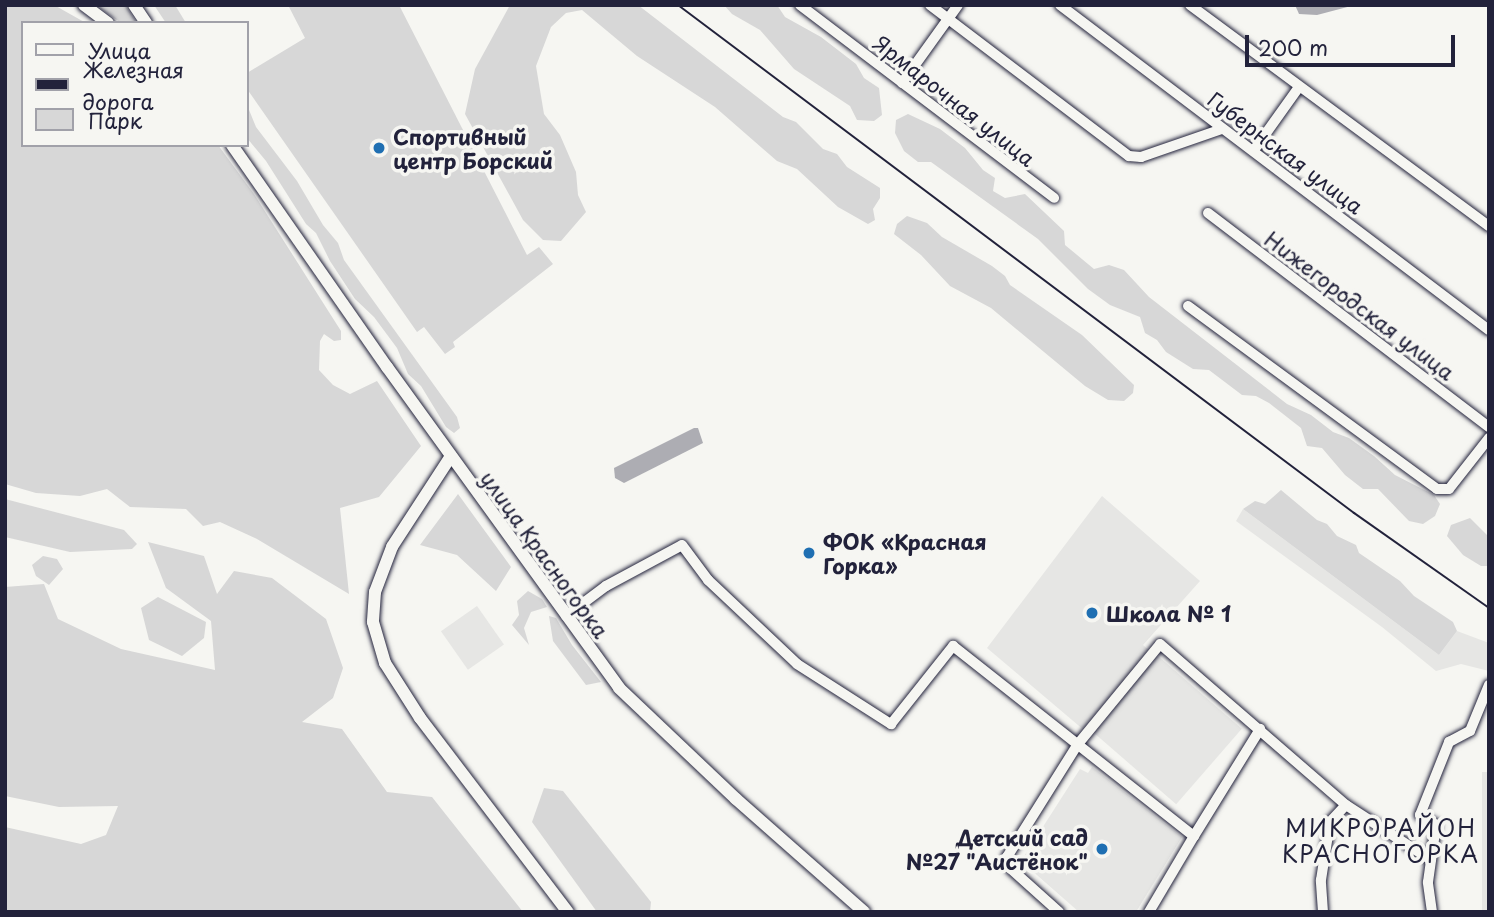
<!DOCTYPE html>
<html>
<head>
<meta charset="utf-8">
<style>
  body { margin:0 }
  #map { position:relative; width:1494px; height:917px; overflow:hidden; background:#f6f6f2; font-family:"Playpen Sans",sans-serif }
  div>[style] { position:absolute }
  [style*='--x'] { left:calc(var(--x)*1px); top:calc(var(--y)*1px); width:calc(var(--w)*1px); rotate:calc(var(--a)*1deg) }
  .built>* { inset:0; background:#e6e6e4; transform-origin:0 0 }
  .green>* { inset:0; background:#d7d7d7 }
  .water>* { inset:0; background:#adadb3 }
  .roads { filter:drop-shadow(0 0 2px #22223b) drop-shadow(0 0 2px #22223b) }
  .minor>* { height:10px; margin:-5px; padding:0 5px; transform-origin:5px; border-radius:5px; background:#f6f6f2 }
  .major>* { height:12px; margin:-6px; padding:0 6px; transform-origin:6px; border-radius:6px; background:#f6f6f2 }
  .rail>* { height:2px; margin:-1px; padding:0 1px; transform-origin:1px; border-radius:1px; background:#22223b }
  .dots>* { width:19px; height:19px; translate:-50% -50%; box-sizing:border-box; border:4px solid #f6f6f2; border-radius:50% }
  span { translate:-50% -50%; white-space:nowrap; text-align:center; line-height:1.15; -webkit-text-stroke:7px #f6f6f2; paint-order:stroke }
  .street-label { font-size:21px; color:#22223b }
  .poi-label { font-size:21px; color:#22223b; font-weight:700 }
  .left { translate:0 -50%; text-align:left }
  .right { translate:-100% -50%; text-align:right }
  .neighbourhood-label { font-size:23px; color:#22223b; letter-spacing:2px }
  .frame { position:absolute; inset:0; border:7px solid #22223b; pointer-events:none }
  .legend { position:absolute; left:21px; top:21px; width:228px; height:126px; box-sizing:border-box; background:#f6f6f2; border:2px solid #a1a1a9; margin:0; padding:9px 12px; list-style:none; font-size:21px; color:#22223b }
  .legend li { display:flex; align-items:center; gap:14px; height:35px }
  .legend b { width:35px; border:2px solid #a1a1a9 }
  .scale { position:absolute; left:1245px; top:35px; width:210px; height:32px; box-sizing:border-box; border:4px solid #22223b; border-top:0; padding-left:9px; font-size:21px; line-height:24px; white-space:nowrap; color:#22223b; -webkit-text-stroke:5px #f6f6f2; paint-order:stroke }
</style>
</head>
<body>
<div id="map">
  <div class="built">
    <div style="clip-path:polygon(1102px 496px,1200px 581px,1143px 645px,1152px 653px,1085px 731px,987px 648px)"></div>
    <div style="clip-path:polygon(1243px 509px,1439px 655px,1457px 631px,1489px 643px,1489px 671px,1461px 664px,1436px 671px,1382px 627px,1236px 521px)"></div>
    <div style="left:477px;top:606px;width:47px;height:44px;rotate:55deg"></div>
    <div style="left:1158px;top:656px;width:111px;height:100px;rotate:41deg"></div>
    <div style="clip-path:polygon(1092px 767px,1182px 837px,1136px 912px,1079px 912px,1021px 861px,1080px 769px,1088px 773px)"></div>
    <div style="left:1482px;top:772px;width:7px;height:139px"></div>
  </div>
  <div class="green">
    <div style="clip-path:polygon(5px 5px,54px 5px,86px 23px,23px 23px,23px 145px,218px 145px,254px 194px,341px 331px,341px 340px,334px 341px,324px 334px,320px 341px,319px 370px,333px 385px,350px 394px,377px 381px,421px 446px,379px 497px,340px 508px,349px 594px,257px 539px,220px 522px,203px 526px,186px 509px,130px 507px,107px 489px,80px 496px,36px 493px,5px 484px)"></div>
    <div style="clip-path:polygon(96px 5px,125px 5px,137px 23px,121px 23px)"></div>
    <div style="clip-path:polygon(154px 5px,175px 5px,186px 23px,166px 23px)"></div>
    <div style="clip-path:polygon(288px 5px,399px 5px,527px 255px,539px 247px,553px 264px,453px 342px,455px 347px,445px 354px,424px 327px,417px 332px,247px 89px,247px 73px,305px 38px)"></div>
    <div style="clip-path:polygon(510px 5px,638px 5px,783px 117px,796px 122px,823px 149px,837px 154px,847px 167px,880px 188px,880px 198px,873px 209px,875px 220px,868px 224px,838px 207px,797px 169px,777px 161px,715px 107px,637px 56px,582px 10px,566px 13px,551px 27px,536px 66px,544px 114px,560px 135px,576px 172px,578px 195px,586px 212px,561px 241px,543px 240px,523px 220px,465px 114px,475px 69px)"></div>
    <div style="clip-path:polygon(724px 5px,777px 5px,785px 17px,821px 37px,856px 64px,864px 78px,879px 88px,882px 115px,874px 121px,857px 120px,850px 106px,794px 69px,760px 30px,732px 14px)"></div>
    <div style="clip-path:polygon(247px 105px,256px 127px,297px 181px,323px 225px,338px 243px,344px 260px,457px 417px,460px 428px,454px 433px,446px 427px,421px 386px,408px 374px,397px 348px,374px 317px,355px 299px,330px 261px,316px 233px,306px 224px,266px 161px,247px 138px)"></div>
    <div style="clip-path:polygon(908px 114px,940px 129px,965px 148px,983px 170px,995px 178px,993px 191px,1005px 198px,1025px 194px,1064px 231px,1065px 245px,1094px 269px,1109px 265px,1124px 270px,1149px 297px,1287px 404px,1311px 415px,1333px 432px,1349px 438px,1374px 456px,1395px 475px,1434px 495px,1440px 504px,1435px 516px,1423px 524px,1409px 521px,1378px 489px,1363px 489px,1345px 475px,1322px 448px,1307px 446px,1301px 428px,1269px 403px,1256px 396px,1242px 395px,1209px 370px,1193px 369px,1166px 352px,1157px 340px,1145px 333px,1140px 317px,1110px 305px,1088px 289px,1038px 239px,931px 162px,918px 162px,904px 151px,895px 133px,896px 120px)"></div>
    <div style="clip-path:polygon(907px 216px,927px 223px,942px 237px,992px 266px,1005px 276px,1010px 285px,1082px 335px,1134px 385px,1133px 393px,1124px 401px,1108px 400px,1085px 386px,991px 308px,950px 286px,921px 255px,894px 234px,897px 224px)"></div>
    <div style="clip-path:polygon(1281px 490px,1317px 520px,1327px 524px,1337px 536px,1356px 545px,1359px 553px,1400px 581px,1414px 596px,1453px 622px,1457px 631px,1439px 655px,1243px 509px,1255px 501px,1265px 504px)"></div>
    <div style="clip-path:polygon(458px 494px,511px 567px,496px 591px,457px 555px,420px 545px)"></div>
    <div style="clip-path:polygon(5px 499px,124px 530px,137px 544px,132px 549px,70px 552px,5px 537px)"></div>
    <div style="clip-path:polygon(1470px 518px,1489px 537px,1489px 566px,1481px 566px,1463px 555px,1447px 536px,1451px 525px)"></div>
    <div style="clip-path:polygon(148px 542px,204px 556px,217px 594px,234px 571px,272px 578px,326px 619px,343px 668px,333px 698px,302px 722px,342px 729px,387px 792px,432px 797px,523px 912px,5px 912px,5px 827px,81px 844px,106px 835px,118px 806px,59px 807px,5px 796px,5px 587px,44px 584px,58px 619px,121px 649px,215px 670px,211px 621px,166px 588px)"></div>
    <div style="clip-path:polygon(43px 556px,57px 559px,63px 569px,49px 585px,36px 576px,32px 565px)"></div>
    <div style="clip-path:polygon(528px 591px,542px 599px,547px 607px,531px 612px,524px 628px,529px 645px,512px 625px,519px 615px,517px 601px)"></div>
    <div style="clip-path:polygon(158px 597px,206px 622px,204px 638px,182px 656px,149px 640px,141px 608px)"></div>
    <div style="clip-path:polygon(549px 616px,556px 618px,572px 645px,601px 682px,586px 685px,553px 641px)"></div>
    <div style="clip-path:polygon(544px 788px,563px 791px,651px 902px,650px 912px,597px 912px,532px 822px)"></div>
  </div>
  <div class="water">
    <div style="clip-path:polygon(1295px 5px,1355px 5px,1317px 15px,1299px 14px)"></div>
    <div style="clip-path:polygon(694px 428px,698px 428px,703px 443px,624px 483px,615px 478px,614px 468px)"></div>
  </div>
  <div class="roads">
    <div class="minor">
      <div style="--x:800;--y:5;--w:319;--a:37.2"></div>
      <div style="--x:930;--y:5;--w:250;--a:37.2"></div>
      <div style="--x:1129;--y:156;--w:12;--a:5"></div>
      <div style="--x:1141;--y:157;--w:86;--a:-19.1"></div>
      <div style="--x:1060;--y:5;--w:538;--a:37.15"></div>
      <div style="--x:1190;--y:5;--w:372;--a:36.5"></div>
      <div style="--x:902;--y:83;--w:96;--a:-54.3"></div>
      <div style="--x:1254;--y:150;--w:77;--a:-54.5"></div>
      <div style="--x:1208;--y:213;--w:353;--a:37.3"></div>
      <div style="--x:1188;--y:306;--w:309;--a:36.3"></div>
      <div style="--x:1437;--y:489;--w:12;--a:0"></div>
      <div style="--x:1449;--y:489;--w:65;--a:-51.9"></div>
      <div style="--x:566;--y:616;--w:50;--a:-36.9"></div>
      <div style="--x:606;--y:586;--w:86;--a:-28.3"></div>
      <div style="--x:682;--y:545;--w:44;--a:53.4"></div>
      <div style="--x:708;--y:580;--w:122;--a:43.3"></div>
      <div style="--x:797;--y:664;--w:112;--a:32.6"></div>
      <div style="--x:891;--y:724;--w:100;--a:-51.5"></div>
      <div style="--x:953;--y:646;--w:307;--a:38.3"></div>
      <div style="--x:1194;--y:836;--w:126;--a:-58.3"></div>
      <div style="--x:1059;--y:912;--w:64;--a:-138.1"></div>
      <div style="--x:1011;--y:869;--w:13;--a:-108"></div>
      <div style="--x:1007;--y:857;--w:133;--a:-57.9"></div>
      <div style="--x:1078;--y:744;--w:129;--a:-50.6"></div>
      <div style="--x:1160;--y:644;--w:246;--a:40.9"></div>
      <div style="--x:1346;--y:805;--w:101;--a:32.9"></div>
      <div style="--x:1149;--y:912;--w:88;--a:-59.4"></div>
      <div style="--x:1323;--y:912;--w:32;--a:-94"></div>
      <div style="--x:1321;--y:880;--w:59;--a:-81.2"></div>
      <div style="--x:1330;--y:822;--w:23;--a:-47"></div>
      <div style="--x:1432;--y:912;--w:30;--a:-98"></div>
      <div style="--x:1428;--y:882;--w:58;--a:-82"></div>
      <div style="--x:1436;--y:825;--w:19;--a:-148"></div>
      <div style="--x:1420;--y:815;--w:79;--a:-68.3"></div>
      <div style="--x:1449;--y:742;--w:24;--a:-28"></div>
      <div style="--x:1470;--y:731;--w:50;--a:-67.6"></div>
    </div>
    <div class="major">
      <div style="--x:84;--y:5;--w:30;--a:37"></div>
      <div style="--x:134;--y:5;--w:22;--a:56"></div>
      <div style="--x:232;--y:145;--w:271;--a:55.1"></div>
      <div style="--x:387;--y:367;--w:396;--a:54.1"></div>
      <div style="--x:619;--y:688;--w:161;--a:43.5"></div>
      <div style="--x:736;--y:799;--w:171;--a:41.4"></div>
      <div style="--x:451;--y:456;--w:108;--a:123"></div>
      <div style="--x:392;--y:547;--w:48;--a:110.7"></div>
      <div style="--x:375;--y:592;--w:30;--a:94"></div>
      <div style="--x:373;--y:622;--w:43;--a:73.7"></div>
      <div style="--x:385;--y:663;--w:65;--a:57.5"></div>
      <div style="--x:420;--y:718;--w:244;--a:52.7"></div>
    </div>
  </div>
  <div class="rail">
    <div style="--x:678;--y:5;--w:846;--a:36.92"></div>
    <div style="--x:1354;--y:513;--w:165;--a:35.1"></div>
  </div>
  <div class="dots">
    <div style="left:379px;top:148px;background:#1f6fb2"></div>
    <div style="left:809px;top:553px;background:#1f6fb2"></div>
    <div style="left:1092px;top:613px;background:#1f6fb2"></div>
    <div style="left:1102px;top:849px;background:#1f6fb2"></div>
  </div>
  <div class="street-label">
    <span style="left:955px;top:100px;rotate:38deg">Ярмарочная улица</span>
    <span style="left:1286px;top:152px;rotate:37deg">Губернская улица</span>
    <span style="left:1360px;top:305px;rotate:37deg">Нижегородская улица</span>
    <span style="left:545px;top:554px;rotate:54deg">улица Красногорка</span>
  </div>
  <div class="poi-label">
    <span class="left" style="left:393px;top:148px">Спортивный<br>центр Борский</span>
    <span class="left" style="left:823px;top:553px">ФОК «Красная<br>Горка»</span>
    <span class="left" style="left:1106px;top:613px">Школа № 1</span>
    <span class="right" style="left:1088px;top:849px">Детский сад<br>№27 "Аистёнок"</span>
  </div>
  <div class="neighbourhood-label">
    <span style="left:1381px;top:841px">МИКРОРАЙОН<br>КРАСНОГОРКА</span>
  </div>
  <div class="frame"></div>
  <ul class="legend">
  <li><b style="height:9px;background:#f6f6f2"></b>Улица</li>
  <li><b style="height:9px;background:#22223b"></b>Железная дорога</li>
  <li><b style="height:19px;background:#d7d7d7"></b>Парк</li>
  </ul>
  <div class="scale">200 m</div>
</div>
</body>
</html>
